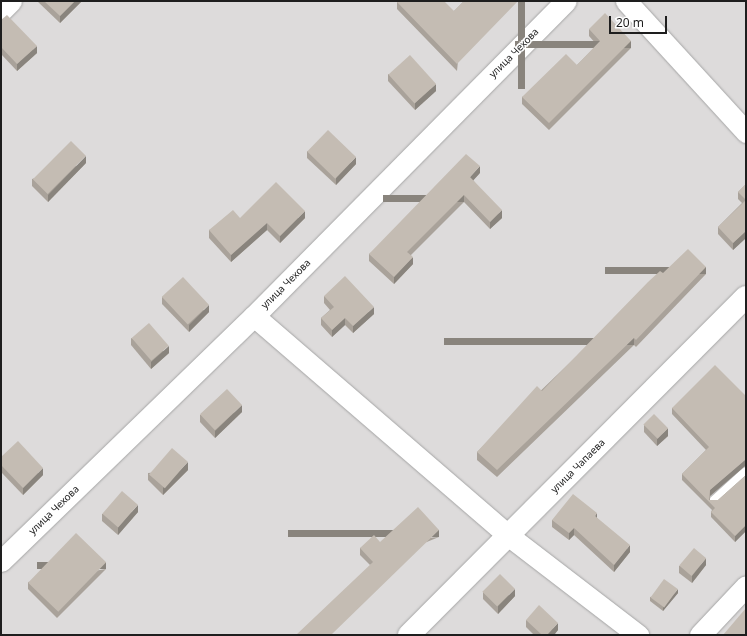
<!DOCTYPE html>
<html>
<head>
<meta charset="utf-8">
<style>
  body { margin:0 }
  #map { position:relative; width:747px; height:636px; overflow:hidden; background:#f0ede4; font-family:"Noto Sans",sans-serif }
  div>[style] { position:absolute }
  [style*='--x'] { left:calc(var(--x)*1px); top:calc(var(--y)*1px); width:calc(var(--w)*1px); rotate:calc(var(--a)*1deg) }
  .residential>* { inset:0; background:#dddbdb; transform-origin:0 0 }
  .roads { filter:drop-shadow(0 0 1px #a5a5a5) drop-shadow(0 0 1px #a5a5a5) }
  .service>* { height:10px; margin:-5px; padding:0 5px; transform-origin:5px; border-radius:5px; background:#fff }
  .minor>* { height:21px; margin:-10.5px; padding:0 10.5px; transform-origin:10.5px; border-radius:10.5px; background:#fff }
  .tertiary>* { height:22px; margin:-11px; padding:0 11px; transform-origin:11px; border-radius:11px; background:#fff }
  .wall>* { inset:0; background:#a9a29a }
  .shaded-wall>* { inset:0; background:#89847d; transform-origin:0 0 }
  .building>* { inset:0; background:#c4bcb3; transform-origin:0 0 }
  span { translate:-50% -50%; white-space:nowrap; text-align:center; line-height:1.15; -webkit-text-stroke:3px #fff; paint-order:stroke }
  .street-label { font-size:10px; color:#1e1e1e }
  .frame { position:absolute; inset:0; border:2px solid #1e1e1e; pointer-events:none }
  .scale { position:absolute; left:609px; top:16px; width:58px; height:18px; box-sizing:border-box; border:2px solid #1e1e1e; border-top:0; padding-left:5px; font-size:12px; line-height:14px; white-space:nowrap; color:#1e1e1e; -webkit-text-stroke:3px #fff; paint-order:stroke }
</style>
</head>
<body>
<div id="map">
  <div class="residential">
    <div style="left:1px;top:1px;width:745px;height:634px"></div>
  </div>
  <div class="roads">
    <div class="service">
      <div style="--x:714;--y:501;--w:43;--a:-42.2"></div>
    </div>
    <div class="minor">
      <div style="--x:626;--y:1;--w:178;--a:47.5"></div>
      <div style="--x:1;--y:11;--w:14;--a:-45"></div>
      <div style="--x:254;--y:316;--w:337;--a:40.8"></div>
      <div style="--x:509;--y:536;--w:163;--a:37.5"></div>
      <div style="--x:1;--y:561;--w:352;--a:-44.1"></div>
      <div style="--x:254;--y:316;--w:443;--a:-45.3"></div>
      <div style="--x:700;--y:635;--w:67;--a:-46.8"></div>
    </div>
    <div class="tertiary">
      <div style="--x:409;--y:635;--w:477;--a:-45.1"></div>
    </div>
  </div>
  <div class="wall">
    <div style="clip-path:polygon(37px 1px,82px 1px,60px 23px)"></div>
    <div style="clip-path:polygon(464px 1px,457px 71px,397px 9px,397px 2px,454px 11px)"></div>
    <div style="clip-path:polygon(1px 20px,37px 53px,17px 71px,1px 54px)"></div>
    <div style="clip-path:polygon(589px 29px,631px 48px,549px 130px,522px 104px,522px 97px,577px 65px,597px 45px,589px 36px)"></div>
    <div style="clip-path:polygon(388px 74px,436px 91px,415px 110px,388px 81px)"></div>
    <div style="clip-path:polygon(307px 151px,356px 164px,336px 185px,307px 158px)"></div>
    <div style="clip-path:polygon(86px 163px,48px 202px,32px 186px,32px 179px)"></div>
    <div style="clip-path:polygon(480px 173px,473px 180px,502px 218px,490px 229px,464px 202px,411px 255px,413px 264px,394px 284px,369px 261px,369px 254px)"></div>
    <div style="clip-path:polygon(746px 184px,746px 238px,733px 250px,718px 234px,718px 227px,742px 203px,738px 199px,738px 192px)"></div>
    <div style="clip-path:polygon(240px 218px,305px 218px,280px 243px,267px 230px,231px 262px,209px 238px,209px 230px)"></div>
    <div style="clip-path:polygon(663px 273px,706px 274px,636px 347px,634px 345px,497px 477px,477px 460px,477px 452px)"></div>
    <div style="clip-path:polygon(324px 296px,374px 314px,353px 333px,345px 325px,332px 337px,321px 325px,321px 318px,330px 310px,324px 303px)"></div>
    <div style="clip-path:polygon(162px 297px,209px 312px,189px 332px,162px 304px)"></div>
    <div style="clip-path:polygon(131px 338px,169px 353px,151px 369px,131px 345px)"></div>
    <div style="clip-path:polygon(746px 396px,746px 466px,745px 466px,710px 496px,710px 500px,718px 500px,746px 475px,746px 531px,735px 542px,711px 517px,711px 512px,712px 510px,682px 480px,682px 474px,706px 450px,672px 414px,672px 408px)"></div>
    <div style="clip-path:polygon(242px 412px,215px 438px,200px 422px,200px 415px)"></div>
    <div style="clip-path:polygon(644px 425px,668px 436px,657px 446px,644px 432px)"></div>
    <div style="clip-path:polygon(1px 457px,43px 475px,23px 495px,1px 472px)"></div>
    <div style="clip-path:polygon(188px 470px,163px 495px,148px 480px,148px 473px)"></div>
    <div style="clip-path:polygon(138px 512px,118px 535px,102px 521px,102px 514px)"></div>
    <div style="clip-path:polygon(597px 518px,630px 552px,614px 572px,574px 535px,569px 540px,552px 527px,552px 520px)"></div>
    <div style="clip-path:polygon(439px 537px,370px 565px,360px 555px,360px 548px,380px 542px)"></div>
    <div style="clip-path:polygon(706px 565px,692px 583px,679px 573px,679px 566px)"></div>
    <div style="clip-path:polygon(106px 569px,57px 618px,28px 589px,28px 582px)"></div>
    <div style="clip-path:polygon(483px 592px,515px 596px,498px 614px,483px 599px)"></div>
    <div style="clip-path:polygon(678px 593px,663px 611px,650px 601px,650px 597px)"></div>
    <div style="clip-path:polygon(526px 620px,558px 630px,554px 635px,534px 635px,526px 627px)"></div>
  </div>
  <div class="shaded-wall">
    <div style="clip-path:polygon(75px 1px,82px 1px,60px 23px,60px 16px)"></div>
    <div style="left:518px;top:1px;width:7px;height:88px"></div>
    <div style="left:631px;top:41px;width:7px;height:116px;rotate:90deg"></div>
    <div style="clip-path:polygon(37px 46px,37px 53px,17px 71px,17px 64px)"></div>
    <div style="clip-path:polygon(436px 84px,436px 91px,415px 110px,415px 103px)"></div>
    <div style="clip-path:polygon(86px 156px,86px 163px,48px 202px,48px 195px)"></div>
    <div style="clip-path:polygon(356px 157px,356px 164px,336px 185px,336px 178px)"></div>
    <div style="clip-path:polygon(480px 166px,480px 173px,470px 184px,470px 177px)"></div>
    <div style="left:464px;top:195px;width:7px;height:81px;rotate:90deg"></div>
    <div style="clip-path:polygon(502px 210px,502px 218px,490px 229px,490px 222px)"></div>
    <div style="clip-path:polygon(305px 211px,305px 218px,280px 243px,280px 236px)"></div>
    <div style="clip-path:polygon(267px 223px,267px 230px,231px 262px,231px 255px)"></div>
    <div style="clip-path:polygon(746px 231px,746px 238px,733px 250px,733px 243px)"></div>
    <div style="clip-path:polygon(413px 257px,413px 264px,394px 284px,394px 277px)"></div>
    <div style="left:706px;top:267px;width:7px;height:101px;rotate:90deg"></div>
    <div style="clip-path:polygon(209px 305px,209px 312px,189px 332px,189px 325px)"></div>
    <div style="clip-path:polygon(374px 307px,374px 314px,353px 333px,353px 326px)"></div>
    <div style="clip-path:polygon(345px 318px,345px 325px,332px 337px,332px 330px)"></div>
    <div style="left:634px;top:338px;width:7px;height:190px;rotate:90deg"></div>
    <div style="clip-path:polygon(169px 346px,169px 353px,151px 369px,151px 362px)"></div>
    <div style="clip-path:polygon(242px 405px,242px 412px,215px 438px,215px 431px)"></div>
    <div style="clip-path:polygon(668px 428px,668px 436px,657px 446px,657px 439px)"></div>
    <div style="clip-path:polygon(745px 460px,745px 466px,710px 496px,710px 490px)"></div>
    <div style="clip-path:polygon(188px 462px,188px 470px,163px 495px,163px 488px)"></div>
    <div style="clip-path:polygon(43px 468px,43px 475px,23px 495px,23px 488px)"></div>
    <div style="clip-path:polygon(138px 505px,138px 512px,118px 535px,118px 527px)"></div>
    <div style="clip-path:polygon(597px 513px,597px 520px,595px 516px)"></div>
    <div style="clip-path:polygon(746px 525px,746px 531px,735px 542px,735px 536px)"></div>
    <div style="clip-path:polygon(574px 528px,574px 535px,569px 540px,569px 533px)"></div>
    <div style="left:439px;top:530px;width:7px;height:151px;rotate:90deg"></div>
    <div style="clip-path:polygon(630px 545px,630px 552px,614px 572px,614px 565px)"></div>
    <div style="clip-path:polygon(706px 558px,706px 565px,692px 583px,692px 576px)"></div>
    <div style="left:106px;top:562px;width:7px;height:69px;rotate:90deg"></div>
    <div style="clip-path:polygon(515px 589px,515px 596px,498px 614px,498px 606px)"></div>
    <div style="clip-path:polygon(678px 589px,678px 593px,663px 611px,663px 608px)"></div>
    <div style="clip-path:polygon(558px 623px,558px 630px,554px 635px,547px 635px)"></div>
  </div>
  <div class="building">
    <div style="clip-path:polygon(44px 1px,75px 1px,60px 16px)"></div>
    <div style="clip-path:polygon(398px 1px,444px 1px,454px 11px,464px 1px,518px 1px,457px 64px,397px 2px)"></div>
    <div style="clip-path:polygon(605px 13px,631px 41px,549px 123px,522px 97px,566px 54px,577px 65px,600px 41px,589px 29px)"></div>
    <div style="clip-path:polygon(7px 15px,37px 46px,17px 64px,1px 47px,1px 20px)"></div>
    <div style="left:410px;top:55px;width:39px;height:29px;rotate:48deg"></div>
    <div style="left:328px;top:130px;width:39px;height:30px;rotate:44deg"></div>
    <div style="left:71px;top:141px;width:21px;height:54px;rotate:45deg"></div>
    <div style="clip-path:polygon(466px 154px,480px 166px,470px 177px,502px 210px,490px 222px,464px 195px,407px 252px,413px 257px,394px 277px,369px 254px)"></div>
    <div style="clip-path:polygon(276px 182px,305px 211px,280px 236px,267px 223px,231px 255px,209px 230px,233px 210px,240px 218px)"></div>
    <div style="clip-path:polygon(746px 184px,746px 231px,733px 243px,718px 227px,746px 200px,738px 192px)"></div>
    <div style="clip-path:polygon(688px 249px,706px 267px,636px 340px,634px 338px,497px 470px,477px 452px,537px 386px,542px 391px,648px 282px,660px 271px,663px 273px)"></div>
    <div style="clip-path:polygon(345px 276px,374px 307px,353px 326px,345px 318px,332px 330px,321px 318px,334px 307px,324px 296px)"></div>
    <div style="left:183px;top:277px;width:38px;height:29px;rotate:47deg"></div>
    <div style="left:149px;top:323px;width:30px;height:23px;rotate:49deg"></div>
    <div style="clip-path:polygon(715px 365px,746px 396px,746px 460px,745px 460px,710px 490px,709px 500px,718px 500px,746px 475px,746px 525px,735px 536px,711px 512px,715px 508px,682px 474px,709px 447px,672px 408px)"></div>
    <div style="left:227px;top:389px;width:22px;height:37px;rotate:47deg"></div>
    <div style="left:654px;top:414px;width:20px;height:15px;rotate:45deg"></div>
    <div style="clip-path:polygon(18px 441px,43px 468px,23px 488px,1px 465px,1px 457px)"></div>
    <div style="left:172px;top:448px;width:21px;height:35px;rotate:41deg"></div>
    <div style="left:122px;top:491px;width:21px;height:30px;rotate:41deg"></div>
    <div style="clip-path:polygon(573px 494px,597px 513px,595px 516px,630px 545px,614px 565px,574px 528px,569px 533px,552px 520px)"></div>
    <div style="clip-path:polygon(418px 507px,439px 530px,331px 635px,296px 635px,373px 562px,360px 548px,374px 535px,380px 542px)"></div>
    <div style="left:76px;top:533px;width:42px;height:69px;rotate:44deg"></div>
    <div style="left:694px;top:548px;width:16px;height:23px;rotate:40deg"></div>
    <div style="left:500px;top:574px;width:21px;height:25px;rotate:45deg"></div>
    <div style="left:664px;top:579px;width:17px;height:23px;rotate:36deg"></div>
    <div style="clip-path:polygon(539px 605px,558px 623px,547px 635px,542px 635px,526px 620px)"></div>
    <div style="clip-path:polygon(746px 608px,746px 635px,723px 635px)"></div>
  </div>
  <div class="street-label">
    <span style="left:514px;top:53px;rotate:-45deg">улица Чехова</span>
    <span style="left:286px;top:284px;rotate:-45deg">улица Чехова</span>
    <span style="left:578px;top:466px;rotate:-45deg">улица Чапаева</span>
    <span style="left:54px;top:510px;rotate:-44deg">улица Чехова</span>
  </div>
  <div class="frame"></div>
  <div class="scale">20 m</div>
</div>
</body>
</html>
